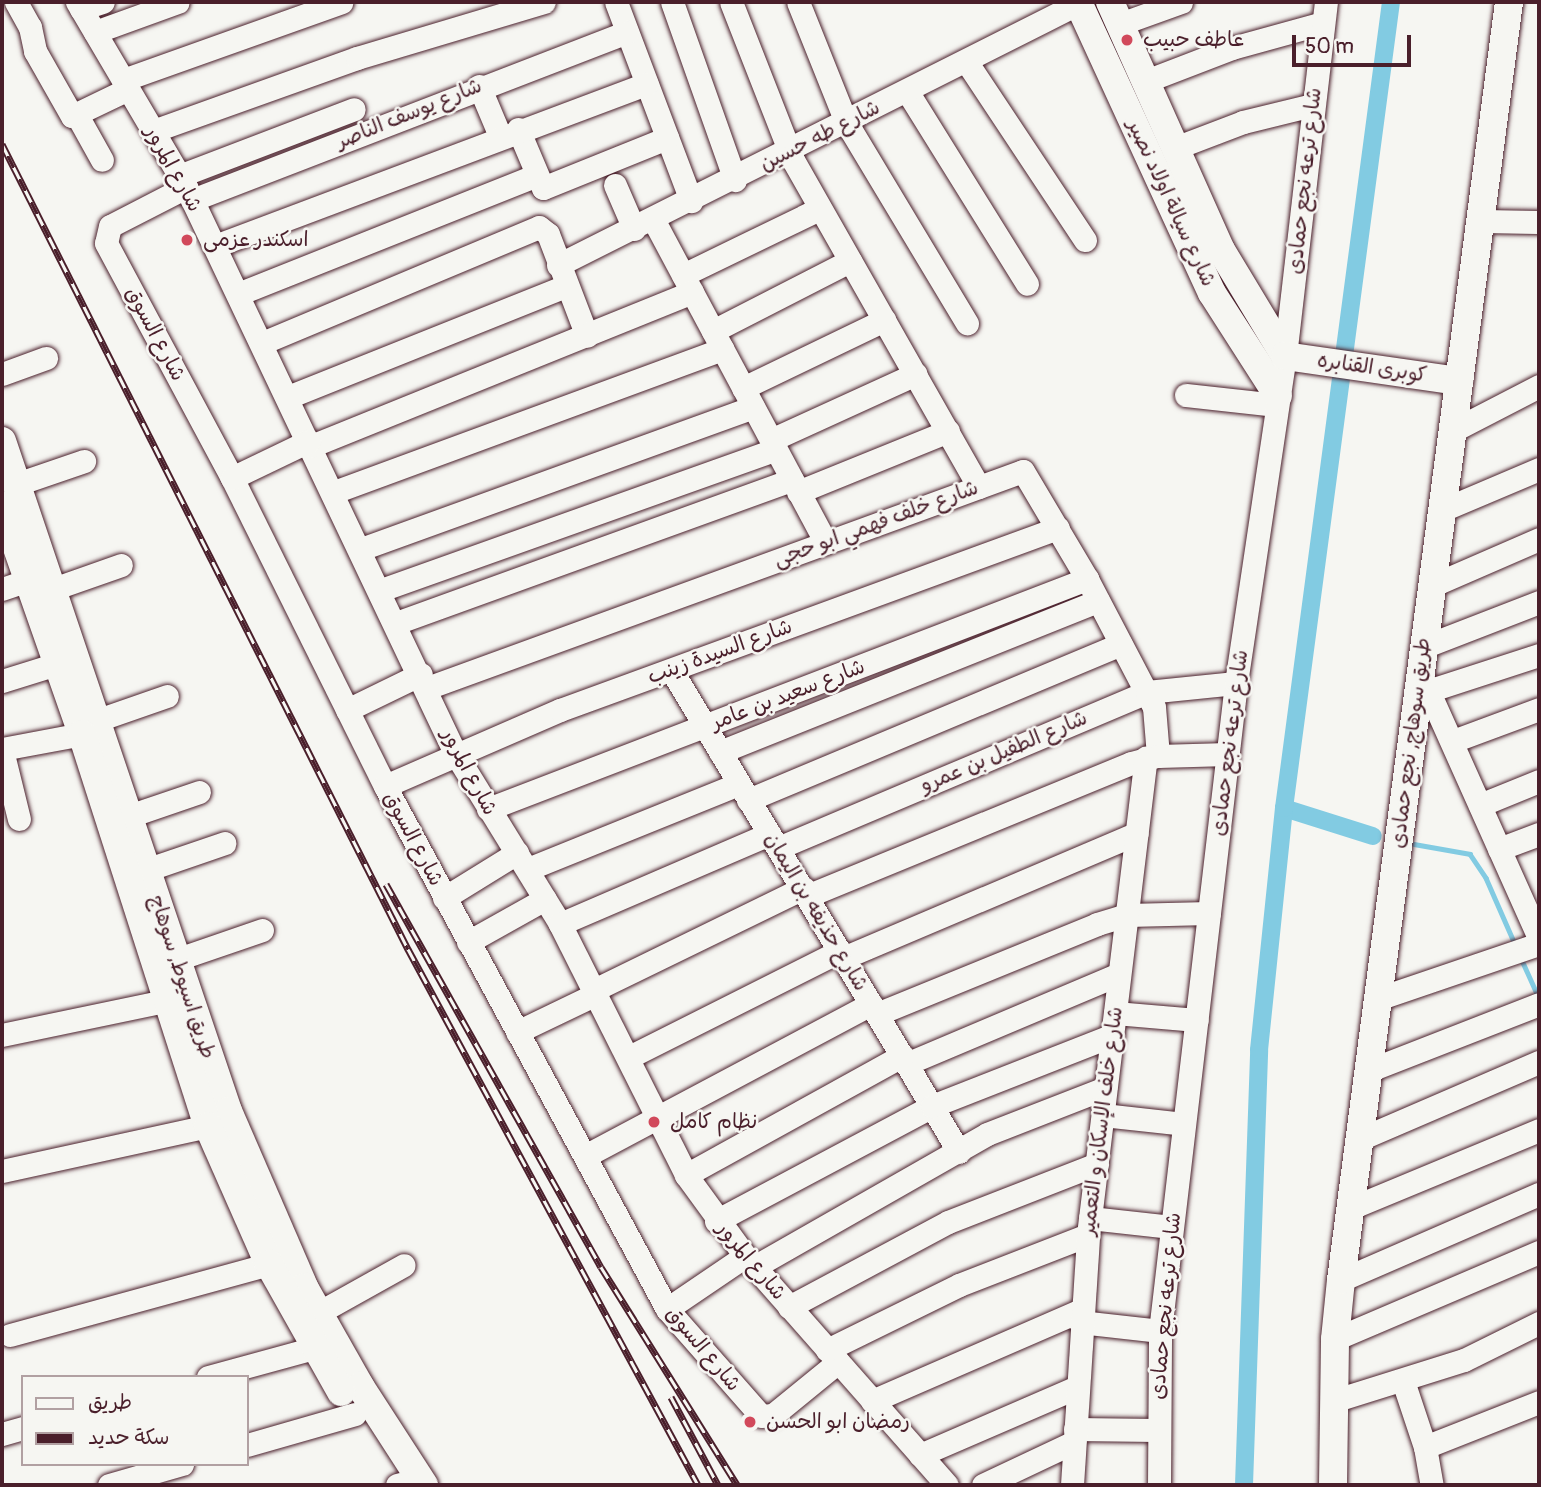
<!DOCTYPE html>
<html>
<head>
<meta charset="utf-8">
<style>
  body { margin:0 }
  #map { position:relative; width:1541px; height:1487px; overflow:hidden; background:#f6f6f2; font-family:Pangolin,"Playpen Sans Arabic",sans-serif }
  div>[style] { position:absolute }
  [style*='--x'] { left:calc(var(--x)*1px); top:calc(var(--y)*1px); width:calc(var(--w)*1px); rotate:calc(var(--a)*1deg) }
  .stream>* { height:4.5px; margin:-2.25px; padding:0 2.25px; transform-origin:2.25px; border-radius:2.25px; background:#82cbe2 }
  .canal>* { height:18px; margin:-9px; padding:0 9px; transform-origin:9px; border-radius:9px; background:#82cbe2 }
  .roads { filter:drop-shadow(0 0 2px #4a1f2b) drop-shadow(0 0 2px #4a1f2b) }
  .minor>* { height:23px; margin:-11.5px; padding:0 11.5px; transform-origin:11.5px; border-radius:11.5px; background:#f6f6f2 }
  .major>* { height:28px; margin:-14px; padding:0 14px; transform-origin:14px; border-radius:14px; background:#f6f6f2 }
  .rail>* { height:7px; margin-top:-3.5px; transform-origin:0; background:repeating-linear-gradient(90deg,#f6f6f2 0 13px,#4a1f2b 0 26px); box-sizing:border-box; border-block:2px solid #4a1f2b }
  .dots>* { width:19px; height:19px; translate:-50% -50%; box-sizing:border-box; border:4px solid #f6f6f2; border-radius:50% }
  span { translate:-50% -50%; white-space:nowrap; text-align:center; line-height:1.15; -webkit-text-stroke:5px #f6f6f2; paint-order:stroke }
  .poi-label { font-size:21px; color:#4a1f2b }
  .left { translate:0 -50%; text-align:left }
  .street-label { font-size:21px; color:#4a1f2b }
  .frame { position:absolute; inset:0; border:4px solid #4a1f2b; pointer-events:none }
  .legend { position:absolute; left:21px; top:1375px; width:228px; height:91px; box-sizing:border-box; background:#f6f6f2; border:2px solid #b1a0a2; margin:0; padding:9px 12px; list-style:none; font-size:21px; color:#4a1f2b }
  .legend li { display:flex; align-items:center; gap:14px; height:35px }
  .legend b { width:35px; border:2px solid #b1a0a2 }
  .scale { position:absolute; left:1292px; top:35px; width:119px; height:32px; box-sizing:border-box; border:4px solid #4a1f2b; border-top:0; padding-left:9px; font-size:21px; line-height:24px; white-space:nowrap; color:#4a1f2b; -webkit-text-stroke:5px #f6f6f2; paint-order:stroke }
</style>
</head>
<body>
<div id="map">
  <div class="stream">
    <div style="--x:1414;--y:844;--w:57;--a:10.1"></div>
    <div style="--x:1470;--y:854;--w:29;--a:56"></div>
    <div style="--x:1486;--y:878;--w:72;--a:66.3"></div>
    <div style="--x:1521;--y:958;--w:44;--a:65.8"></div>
  </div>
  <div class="canal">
    <div style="--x:1284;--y:808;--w:93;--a:17.5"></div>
    <div style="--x:1244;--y:1485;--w:435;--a:-88"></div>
    <div style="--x:1259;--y:1050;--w:243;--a:-84.1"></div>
    <div style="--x:1284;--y:808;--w:813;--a:-82.44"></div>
  </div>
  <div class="roads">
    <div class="minor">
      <div style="--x:16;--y:2;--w:29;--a:61"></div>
      <div style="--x:30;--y:27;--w:25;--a:78"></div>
      <div style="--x:35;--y:51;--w:75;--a:60.4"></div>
      <div style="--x:72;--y:116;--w:62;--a:-25.7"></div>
      <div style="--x:77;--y:2;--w:215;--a:59.5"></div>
      <div style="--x:186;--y:187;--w:627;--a:64.58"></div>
      <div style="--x:455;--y:753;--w:201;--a:58.4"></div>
      <div style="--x:560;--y:924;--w:281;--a:63.3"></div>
      <div style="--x:686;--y:1175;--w:100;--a:53.9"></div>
      <div style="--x:745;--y:1256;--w:305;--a:48.6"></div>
      <div style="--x:616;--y:2;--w:213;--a:69.3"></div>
      <div style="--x:672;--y:2;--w:189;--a:70.5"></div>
      <div style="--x:731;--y:2;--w:170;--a:68.6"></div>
      <div style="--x:793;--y:160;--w:376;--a:60.4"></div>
      <div style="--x:798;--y:2;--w:129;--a:68.2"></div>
      <div style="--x:846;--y:122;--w:235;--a:59"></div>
      <div style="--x:81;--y:9;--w:23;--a:-18"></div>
      <div style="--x:1120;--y:24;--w:65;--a:-19.8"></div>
      <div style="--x:95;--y:32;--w:88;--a:-19.9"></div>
      <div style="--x:966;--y:61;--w:215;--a:56.4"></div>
      <div style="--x:123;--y:80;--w:232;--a:-19.6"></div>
      <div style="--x:1146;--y:81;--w:92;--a:-21"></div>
      <div style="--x:1232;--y:48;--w:94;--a:-15.4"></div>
      <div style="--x:479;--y:86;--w:54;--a:67.2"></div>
      <div style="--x:907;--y:91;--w:227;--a:58.1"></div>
      <div style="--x:78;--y:117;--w:49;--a:60.8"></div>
      <div style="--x:518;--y:129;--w:64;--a:67"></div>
      <div style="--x:543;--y:188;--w:134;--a:-22"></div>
      <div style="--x:153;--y:131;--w:217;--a:-19.7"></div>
      <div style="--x:357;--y:58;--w:195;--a:-16.7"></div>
      <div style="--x:1175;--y:148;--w:73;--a:-20.9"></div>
      <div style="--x:1243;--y:122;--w:72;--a:-13.7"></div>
      <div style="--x:179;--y:176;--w:187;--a:-20.9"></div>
      <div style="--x:615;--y:185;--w:48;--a:66.6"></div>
      <div style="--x:186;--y:187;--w:85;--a:152.8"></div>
      <div style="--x:110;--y:226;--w:17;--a:103"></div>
      <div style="--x:106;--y:243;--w:267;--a:61.8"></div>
      <div style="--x:232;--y:478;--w:344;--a:63.6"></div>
      <div style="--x:385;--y:786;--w:594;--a:61.67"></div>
      <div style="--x:667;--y:1309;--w:142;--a:48.7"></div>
      <div style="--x:761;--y:1416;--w:12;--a:-5"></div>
      <div style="--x:773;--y:1415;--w:84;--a:-39.2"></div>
      <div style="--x:192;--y:200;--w:466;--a:-21.1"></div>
      <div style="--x:653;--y:219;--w:367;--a:61.9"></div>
      <div style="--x:1481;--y:221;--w:58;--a:1"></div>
      <div style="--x:215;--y:246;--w:461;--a:-20.6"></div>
      <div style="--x:558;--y:265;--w:583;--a:-26.7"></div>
      <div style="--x:683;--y:275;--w:151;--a:-25.9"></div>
      <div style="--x:238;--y:294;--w:319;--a:-21.7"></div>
      <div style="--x:713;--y:331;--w:154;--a:-27.1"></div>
      <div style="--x:262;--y:343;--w:300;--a:-22.7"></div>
      <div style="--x:539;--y:227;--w:11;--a:38"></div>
      <div style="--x:548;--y:234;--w:109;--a:69.1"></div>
      <div style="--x:2;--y:374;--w:47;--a:-20"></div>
      <div style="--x:743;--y:388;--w:157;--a:-25.7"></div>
      <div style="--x:1186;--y:395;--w:91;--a:6.3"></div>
      <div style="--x:288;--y:397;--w:298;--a:-21.8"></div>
      <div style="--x:1452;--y:431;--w:98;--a:-27.3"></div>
      <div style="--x:771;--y:440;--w:159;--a:-24.5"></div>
      <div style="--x:311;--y:446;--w:411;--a:-22"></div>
      <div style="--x:232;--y:478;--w:85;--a:-25.7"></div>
      <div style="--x:17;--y:484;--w:71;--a:-18.9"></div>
      <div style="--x:334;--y:492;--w:414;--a:-20.2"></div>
      <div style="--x:798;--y:492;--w:162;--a:-22.1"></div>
      <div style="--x:1440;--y:511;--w:108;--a:-23"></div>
      <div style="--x:361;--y:549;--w:417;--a:-19.9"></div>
      <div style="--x:1431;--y:586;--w:118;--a:-23.5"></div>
      <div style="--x:2;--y:589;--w:28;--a:-19"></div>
      <div style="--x:53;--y:589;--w:72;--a:-19.4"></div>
      <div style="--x:381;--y:590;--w:419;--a:-19.6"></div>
      <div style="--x:396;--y:623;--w:421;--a:-19.9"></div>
      <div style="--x:1423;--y:647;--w:124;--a:-21.2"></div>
      <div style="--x:672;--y:671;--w:560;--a:59.18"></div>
      <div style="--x:1420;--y:672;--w:291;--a:65.9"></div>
      <div style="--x:2;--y:681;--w:58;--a:-17.2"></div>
      <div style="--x:427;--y:688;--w:634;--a:-20.01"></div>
      <div style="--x:1023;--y:471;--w:126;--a:59.3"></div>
      <div style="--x:1087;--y:579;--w:144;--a:62.4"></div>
      <div style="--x:1154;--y:707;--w:49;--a:85.3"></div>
      <div style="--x:1428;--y:691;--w:117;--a:-18"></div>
      <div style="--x:347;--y:710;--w:82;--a:-25.9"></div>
      <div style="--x:98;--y:720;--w:73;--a:-19.2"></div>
      <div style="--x:1453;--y:741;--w:92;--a:-20.4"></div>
      <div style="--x:2;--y:749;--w:81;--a:-10.6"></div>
      <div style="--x:2;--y:750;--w:71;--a:76.2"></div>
      <div style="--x:720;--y:752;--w:407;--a:-21.8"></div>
      <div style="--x:385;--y:786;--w:191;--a:-23.5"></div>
      <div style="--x:560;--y:710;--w:530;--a:-20.08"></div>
      <div style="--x:748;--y:800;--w:404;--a:-22.7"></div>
      <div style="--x:1480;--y:805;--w:64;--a:-22.1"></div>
      <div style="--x:488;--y:809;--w:642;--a:-21.01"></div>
      <div style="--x:129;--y:816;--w:74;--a:-18.9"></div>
      <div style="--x:778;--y:848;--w:401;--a:-22.9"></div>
      <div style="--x:1147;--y:692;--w:89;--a:-5.8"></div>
      <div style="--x:1499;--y:849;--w:43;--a:-20.6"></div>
      <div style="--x:528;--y:869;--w:227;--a:-22"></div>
      <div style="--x:146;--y:870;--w:83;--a:-18.9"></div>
      <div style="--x:807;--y:896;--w:350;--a:-22.3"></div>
      <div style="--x:1131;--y:763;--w:28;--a:-15"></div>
      <div style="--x:1158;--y:756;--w:70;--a:-1.6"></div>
      <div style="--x:444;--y:898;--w:86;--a:-31.7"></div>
      <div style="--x:560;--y:924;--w:228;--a:-23.3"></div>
      <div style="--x:468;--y:942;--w:88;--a:-29.2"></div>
      <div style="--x:843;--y:958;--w:319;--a:-23"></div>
      <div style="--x:175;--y:960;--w:92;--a:-19"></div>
      <div style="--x:594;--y:990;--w:233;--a:-26"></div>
      <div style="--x:1380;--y:998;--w:168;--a:-18.8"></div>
      <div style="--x:1115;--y:1013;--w:82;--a:4.9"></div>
      <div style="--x:877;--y:1014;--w:238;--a:-22.2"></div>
      <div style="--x:1097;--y:924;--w:31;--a:-17"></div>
      <div style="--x:1127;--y:915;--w:82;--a:-1.4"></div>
      <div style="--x:517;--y:1032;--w:88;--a:-25.7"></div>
      <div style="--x:2;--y:1035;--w:167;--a:-11.8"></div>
      <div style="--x:629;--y:1057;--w:236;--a:-26.7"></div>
      <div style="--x:906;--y:1064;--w:231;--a:-22.9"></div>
      <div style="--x:1370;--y:1070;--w:181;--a:-21.3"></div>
      <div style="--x:1103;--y:1115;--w:81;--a:6.3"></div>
      <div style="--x:1360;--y:1139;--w:195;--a:-23.3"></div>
      <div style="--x:585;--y:1156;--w:324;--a:-28"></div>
      <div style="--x:2;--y:1171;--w:211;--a:-12.3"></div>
      <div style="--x:686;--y:1175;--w:247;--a:-28.9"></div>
      <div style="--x:1351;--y:1208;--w:204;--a:-22.5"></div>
      <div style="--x:1090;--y:1218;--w:82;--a:6.3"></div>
      <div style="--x:716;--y:1221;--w:245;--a:-28"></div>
      <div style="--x:932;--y:1106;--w:194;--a:-21.4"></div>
      <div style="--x:754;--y:1267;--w:268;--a:-29.7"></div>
      <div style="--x:987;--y:1134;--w:127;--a:-21.3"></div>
      <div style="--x:1341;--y:1280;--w:216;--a:-23.5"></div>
      <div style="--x:789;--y:1307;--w:180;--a:-28.1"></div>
      <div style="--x:948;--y:1222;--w:160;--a:-21.3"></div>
      <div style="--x:667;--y:1309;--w:94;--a:-34.2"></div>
      <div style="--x:318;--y:1313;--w:98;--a:-29.2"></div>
      <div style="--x:1080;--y:1322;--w:81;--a:6.4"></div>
      <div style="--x:10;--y:1335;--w:269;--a:-15.3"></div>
      <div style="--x:1335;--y:1339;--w:222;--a:-23.1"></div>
      <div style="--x:827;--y:1350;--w:147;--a:-26.2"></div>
      <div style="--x:959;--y:1285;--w:138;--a:-21.2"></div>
      <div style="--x:208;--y:1377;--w:110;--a:-15.3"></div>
      <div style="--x:1403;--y:1381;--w:70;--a:71.6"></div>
      <div style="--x:1425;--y:1447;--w:123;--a:-21.5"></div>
      <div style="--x:872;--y:1401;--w:228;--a:-23.5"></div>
      <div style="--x:1333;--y:1401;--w:137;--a:-17.4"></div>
      <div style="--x:1464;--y:1360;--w:84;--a:-26.3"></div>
      <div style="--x:1075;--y:1429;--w:82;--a:0.7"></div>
      <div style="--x:2;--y:1434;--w:22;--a:-16"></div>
      <div style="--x:247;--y:1445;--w:112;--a:-16"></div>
      <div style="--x:1425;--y:1447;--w:39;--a:80"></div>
      <div style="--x:920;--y:1455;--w:171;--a:-23.4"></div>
      <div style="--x:109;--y:1485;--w:76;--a:-16"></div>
      <div style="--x:397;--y:1485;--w:3;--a:-18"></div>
      <div style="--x:983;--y:1485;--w:101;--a:-25.3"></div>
      <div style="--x:1072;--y:1485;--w:251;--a:-86.3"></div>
      <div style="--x:1088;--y:1235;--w:481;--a:-83.1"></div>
      <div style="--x:1159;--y:1485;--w:154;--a:-89.6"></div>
      <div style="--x:1160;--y:1331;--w:652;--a:-83.31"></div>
      <div style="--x:1236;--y:683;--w:331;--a:-81.5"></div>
      <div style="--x:1285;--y:356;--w:356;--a:-83.4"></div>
    </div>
    <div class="major">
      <div style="--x:1078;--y:2;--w:320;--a:65.3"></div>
      <div style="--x:1212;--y:293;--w:122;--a:57.3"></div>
      <div style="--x:1110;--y:2;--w:272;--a:65.9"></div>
      <div style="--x:1221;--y:250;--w:124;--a:58.9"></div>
      <div style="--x:1285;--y:356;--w:176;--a:8.2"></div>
      <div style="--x:2;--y:441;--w:707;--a:71.36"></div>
      <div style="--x:228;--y:1111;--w:192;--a:66.6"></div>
      <div style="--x:304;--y:1287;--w:114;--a:60.5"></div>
      <div style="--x:360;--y:1386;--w:118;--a:57.1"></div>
      <div style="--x:2;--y:505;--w:243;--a:70.7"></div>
      <div style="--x:82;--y:734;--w:412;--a:72.2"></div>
      <div style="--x:208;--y:1126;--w:151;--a:66.2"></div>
      <div style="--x:269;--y:1264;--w:147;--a:60.6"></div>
      <div style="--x:1333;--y:1485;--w:146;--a:-89.2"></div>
      <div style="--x:1335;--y:1339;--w:59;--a:-84.2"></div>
      <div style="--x:1341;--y:1280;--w:1289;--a:-82.51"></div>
    </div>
  </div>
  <div class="rail">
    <div style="--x:2;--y:144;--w:902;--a:63.24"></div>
    <div style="--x:408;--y:949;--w:609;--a:61.58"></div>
    <div style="--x:386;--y:884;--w:439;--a:60.7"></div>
    <div style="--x:601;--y:1267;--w:257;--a:58"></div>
    <div style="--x:671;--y:1397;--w:100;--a:61.9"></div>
  </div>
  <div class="dots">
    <div style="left:1127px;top:40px;background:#d1495b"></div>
    <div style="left:187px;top:240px;background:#d1495b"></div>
    <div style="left:654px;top:1122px;background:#d1495b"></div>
    <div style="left:750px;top:1422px;background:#d1495b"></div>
  </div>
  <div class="poi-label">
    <span class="left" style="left:1143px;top:40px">عاطف حبيب</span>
    <span class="left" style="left:203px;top:240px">اسكندر عزمى</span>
    <span class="left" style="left:670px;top:1122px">نظام كامل</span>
    <span class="left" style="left:766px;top:1422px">رمضان ابو الحسن</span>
  </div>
  <div class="street-label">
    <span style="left:409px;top:114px;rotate:-22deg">شارع يوسف الناصر</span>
    <span style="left:820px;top:136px;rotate:-27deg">شارع طه حسين</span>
    <span style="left:173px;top:169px;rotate:61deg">شارع المرور</span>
    <span style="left:1305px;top:181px;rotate:-84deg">شارع ترعه نجع حمادى</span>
    <span style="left:1171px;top:203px;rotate:65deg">شارع سيالة اولاد نصير</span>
    <span style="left:155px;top:334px;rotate:62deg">شارع السوق</span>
    <span style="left:1372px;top:368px;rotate:8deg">كوبرى القنابره</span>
    <span style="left:876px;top:524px;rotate:-20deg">شارع خلف فهمي ابو حجى</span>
    <span style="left:720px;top:652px;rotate:-20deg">شارع السيدة زينب</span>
    <span style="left:788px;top:695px;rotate:-21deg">شارع سعيد بن عامر</span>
    <span style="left:1230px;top:743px;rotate:-83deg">شارع ترعه نجع حمادى</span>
    <span style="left:1411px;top:743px;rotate:-83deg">طريق سوهاج, نجع حمادى</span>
    <span style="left:1004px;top:752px;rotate:-23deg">شارع الطفيل بن عمرو</span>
    <span style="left:469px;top:772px;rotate:62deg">شارع المرور</span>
    <span style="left:413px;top:839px;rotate:62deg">شارع السوق</span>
    <span style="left:816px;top:912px;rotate:59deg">شارع حذيفه بن اليمان</span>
    <span style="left:182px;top:977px;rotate:72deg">طريق اسيوط, سوهاج</span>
    <span style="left:1102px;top:1121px;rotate:-83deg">شارع خلف الإسكان و التعمير</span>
    <span style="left:751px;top:1261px;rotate:50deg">شارع المرور</span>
    <span style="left:1166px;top:1306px;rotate:-85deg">شارع ترعه نجع حمادى</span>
    <span style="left:703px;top:1349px;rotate:50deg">شارع السوق</span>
  </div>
  <div class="frame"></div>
  <ul class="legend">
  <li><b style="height:9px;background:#f6f6f2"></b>طريق</li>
  <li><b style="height:9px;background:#4a1f2b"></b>سكة حديد</li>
  </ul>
  <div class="scale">50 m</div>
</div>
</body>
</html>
